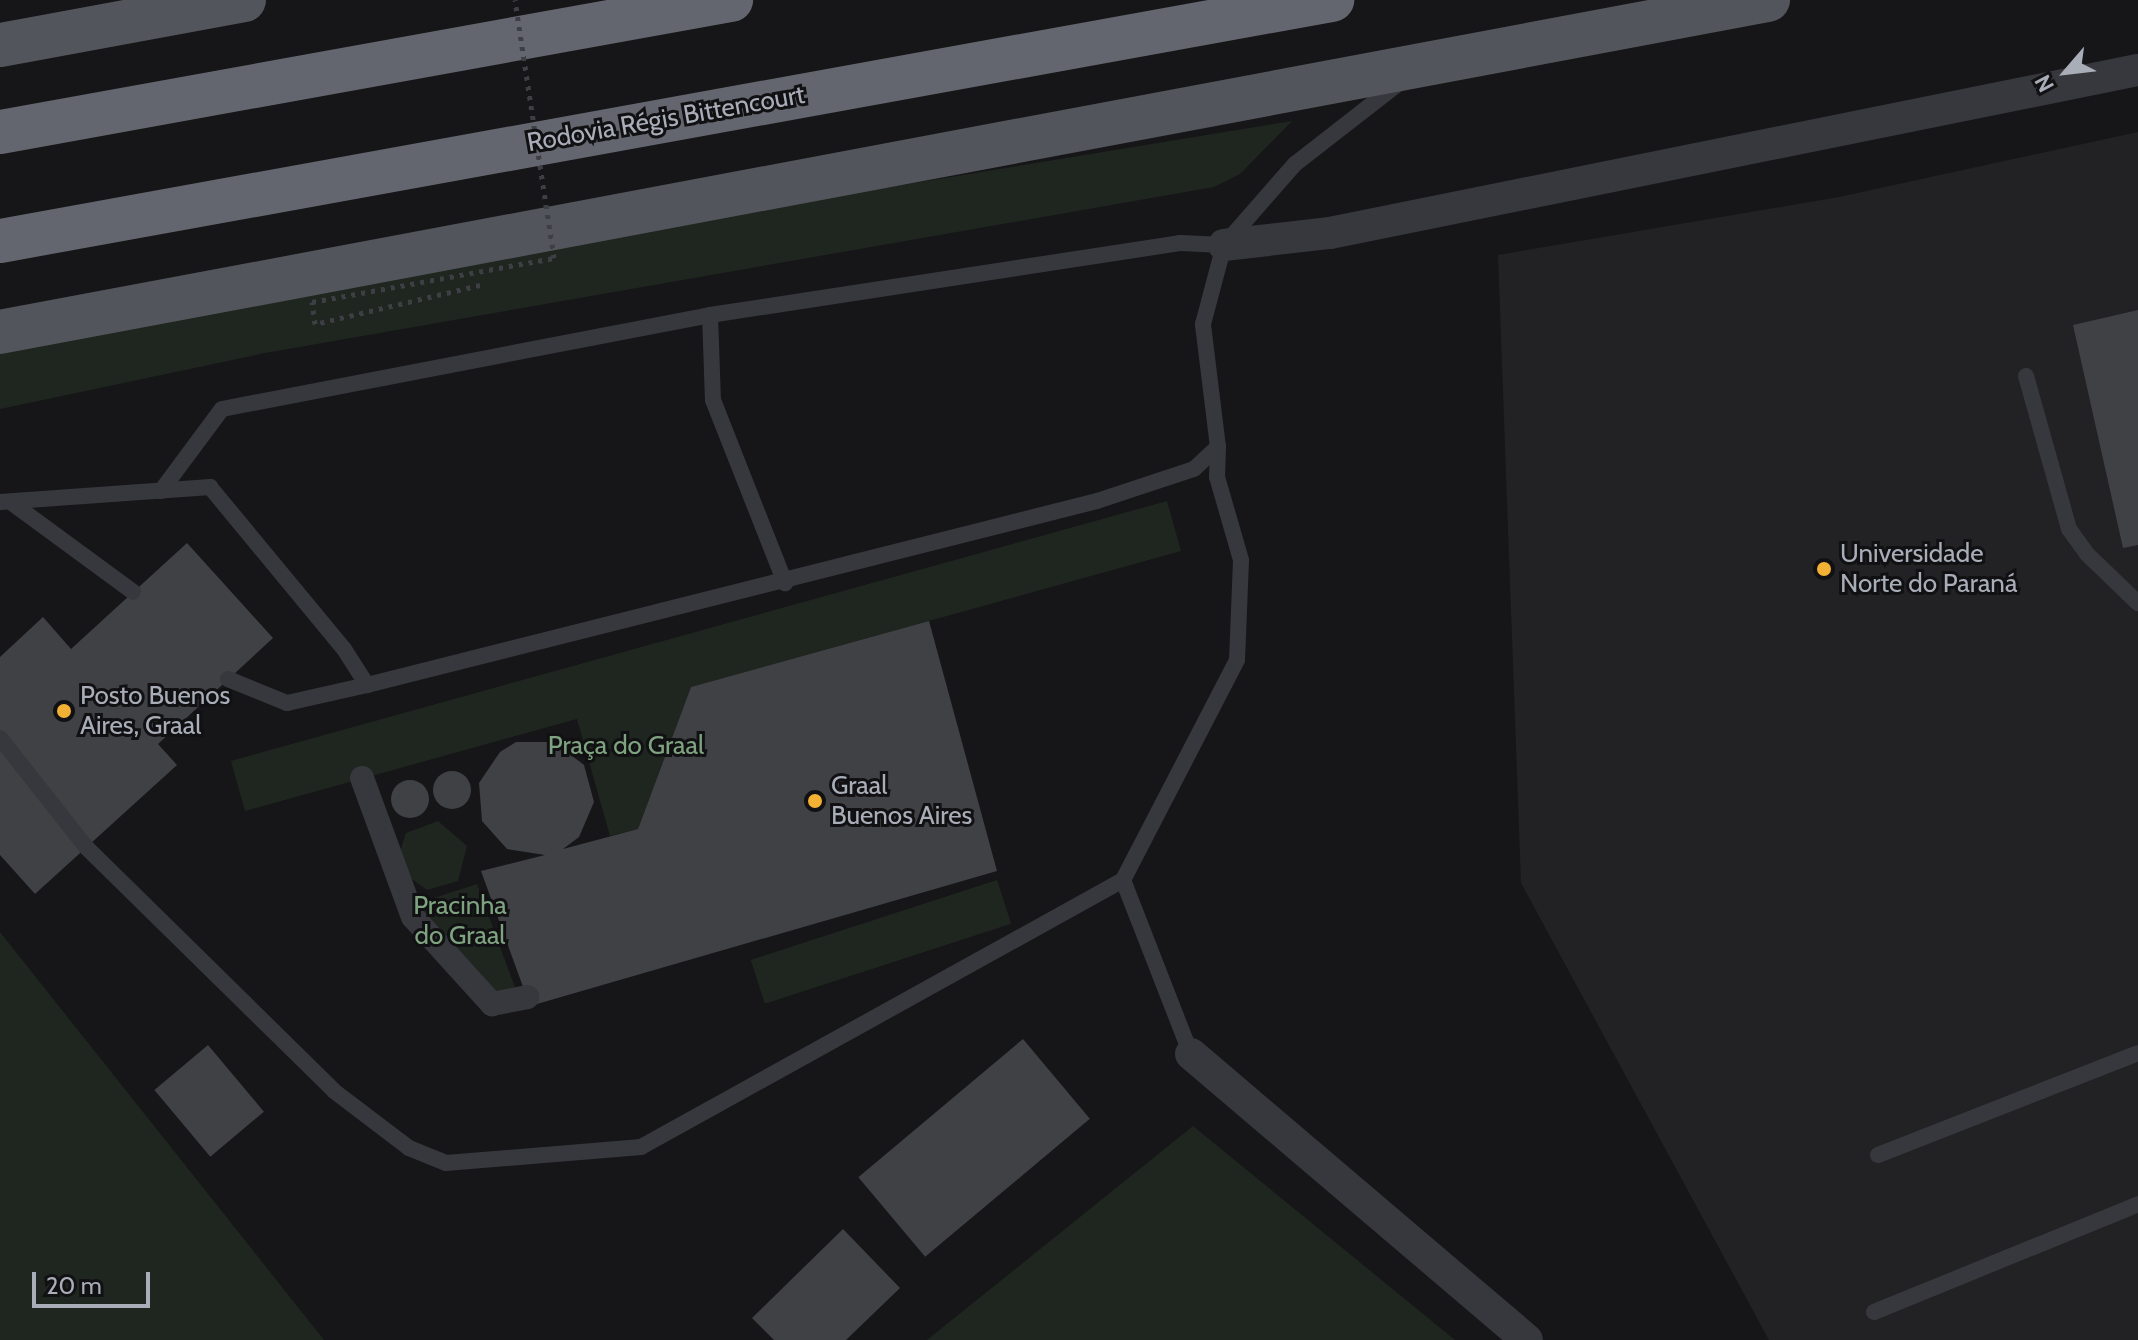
<!DOCTYPE html>
<html>
<head>
<meta charset="utf-8">
<style>
  body { margin:0 }
  #map { position:relative; width:2138px; height:1340px; overflow:hidden; background:#161618; font-family:Cabin,sans-serif }
  div>[style] { position:absolute }
  [style*='--x'] { left:calc(var(--x)*1px); top:calc(var(--y)*1px); width:calc(var(--w)*1px); rotate:calc(var(--a)*1deg) }
  .built>* { inset:0; background:#222225 }
  .green>* { inset:0; background:#1e261f; transform-origin:0 0 }
  .building>* { inset:0; background:#404145; transform-origin:0 0 }
  .round { border-radius:50% }
  .service>* { height:16px; margin:-8px; padding:0 8px; transform-origin:8px; border-radius:8px; background:#37383d }
  .pedestrian>* { height:24px; margin:-12px; padding:0 12px; transform-origin:12px; border-radius:12px; background:#37383d }
  .minor>* { height:32px; margin:-16px; padding:0 16px; transform-origin:16px; border-radius:16px; background:#37383d }
  .primary>* { height:44px; margin:-22px; padding:0 22px; transform-origin:22px; border-radius:22px; background:#53555c }
  .motorway>* { height:44px; margin:-22px; padding:0 22px; transform-origin:22px; border-radius:22px; background:#63666e }
  .path-bridge>* { height:5px; margin-top:-2.5px; transform-origin:0; background:repeating-linear-gradient(90deg,#3d3f44 0 4px,transparent 0 10px) }
  .dots>* { width:22px; height:22px; translate:-50% -50%; box-sizing:border-box; border:4px solid #111113; border-radius:50% }
  span { translate:-50% -50%; white-space:nowrap; text-align:center; line-height:1.15; -webkit-text-stroke:6px #111113; paint-order:stroke }
  .street-label { font-size:26px; color:#a8adb8 }
  .poi-label { font-size:26px; color:#a8adb8 }
  .left { translate:0 -50%; text-align:left }
  .park-label { font-size:26px; color:#7fa381 }
  .north { position:absolute; left:2026px; top:32px; width:80px; height:80px; -webkit-text-stroke:6px #111113; paint-order:stroke; rotate:242deg; font-size:22px; font-weight:700; line-height:32px; text-align:center; color:#a8adb8 }
  .north::after { content:''; display:block; margin:auto; width:28px; height:36px; background:#a8adb8; clip-path:polygon(50% 0,100% 100%,50% 72%,0 100%) }
  .scale { position:absolute; left:32px; top:1272px; width:118px; height:36px; box-sizing:border-box; border:4px solid #a8adb8; border-top:0; padding-left:10px; font-size:24px; line-height:28px; white-space:nowrap; color:#a8adb8; -webkit-text-stroke:6px #111113; paint-order:stroke }
</style>
</head>
<body>
<div id="map">
  <div class="built">
    <div style="clip-path:polygon(2138px 132px,2138px 1340px,1769px 1340px,1521px 883px,1498px 255px,1839px 197px)"></div>
  </div>
  <div class="green">
    <div style="clip-path:polygon(1292px 121px,1240px 174px,1214px 187px,265px 353px,0 409px,0 351px,817px 199px)"></div>
    <div style="clip-path:polygon(1167px 501px,1181px 551px,691px 687px,638px 829px,610px 836px,577px 719px,245px 811px,231px 761px)"></div>
    <div style="clip-path:polygon(438px 821px,467px 846px,458px 881px,427px 890px,395px 867px,406px 833px)"></div>
    <div style="left:997px;top:880px;width:46px;height:259px;rotate:72deg"></div>
    <div style="clip-path:polygon(477px 884px,517px 993px,490px 1000px,409px 906px)"></div>
    <div style="clip-path:polygon(0 932px,324px 1340px,0 1340px)"></div>
    <div style="clip-path:polygon(1193px 1126px,1455px 1340px,927px 1340px)"></div>
  </div>
  <div class="building">
    <div style="clip-path:polygon(2138px 310px,2138px 545px,2123px 548px,2073px 325px)"></div>
    <div style="clip-path:polygon(187px 543px,273px 638px,158px 744px,177px 765px,35px 894px,0 855px,0 657px,43px 617px,71px 649px)"></div>
    <div style="clip-path:polygon(929px 621px,997px 871px,530px 1006px,481px 871px,545px 855px,507px 849px,482px 821px,479px 783px,500px 752px,516px 742px,554px 742px,584px 765px,594px 802px,579px 837px,563px 849px,638px 829px,691px 687px)"></div>
    <div class="round" style="left:433px;top:771px;width:38px;height:38px"></div>
    <div class="round" style="left:391px;top:780px;width:38px;height:38px"></div>
    <div style="left:1023px;top:1039px;width:104px;height:215px;rotate:50deg"></div>
    <div style="left:208px;top:1045px;width:87px;height:70px;rotate:50deg"></div>
    <div style="clip-path:polygon(843px 1229px,900px 1288px,846px 1340px,774px 1340px,752px 1318px)"></div>
  </div>
  <div class="service">
    <div style="--x:710;--y:315;--w:85;--a:88"></div>
    <div style="--x:713;--y:400;--w:197;--a:68.5"></div>
    <div style="--x:2026;--y:376;--w:159;--a:74.3"></div>
    <div style="--x:2069;--y:529;--w:31;--a:54"></div>
    <div style="--x:2087;--y:554;--w:71;--a:43.9"></div>
    <div style="--x:161;--y:491;--w:102;--a:-53.4"></div>
    <div style="--x:222;--y:409;--w:497;--a:-10.9"></div>
    <div style="--x:710;--y:315;--w:475;--a:-8.7"></div>
    <div style="--x:1180;--y:243;--w:44;--a:2.6"></div>
    <div style="--x:0;--y:502;--w:211;--a:-4.1"></div>
    <div style="--x:210;--y:487;--w:210;--a:50.4"></div>
    <div style="--x:344;--y:649;--w:43;--a:57.4"></div>
    <div style="--x:367;--y:685;--w:753;--a:-14.15"></div>
    <div style="--x:1097;--y:501;--w:102;--a:-18.3"></div>
    <div style="--x:1194;--y:469;--w:33;--a:-43"></div>
    <div style="--x:1218;--y:447;--w:124;--a:-97"></div>
    <div style="--x:1203;--y:324;--w:82;--a:-75.1"></div>
    <div style="--x:1224;--y:245;--w:108;--a:-48.8"></div>
    <div style="--x:1295;--y:164;--w:132;--a:-37.9"></div>
    <div style="--x:12;--y:503;--w:150;--a:36.3"></div>
    <div style="--x:228;--y:679;--w:64;--a:22.1"></div>
    <div style="--x:287;--y:703;--w:82;--a:-12.7"></div>
    <div style="--x:0;--y:738;--w:139;--a:51.7"></div>
    <div style="--x:86;--y:847;--w:348;--a:44.5"></div>
    <div style="--x:334;--y:1091;--w:94;--a:37.2"></div>
    <div style="--x:409;--y:1148;--w:40;--a:22"></div>
    <div style="--x:446;--y:1163;--w:196;--a:-4.7"></div>
    <div style="--x:641;--y:1147;--w:551;--a:-28.98"></div>
    <div style="--x:1123;--y:880;--w:248;--a:-62.6"></div>
    <div style="--x:1237;--y:660;--w:100;--a:-87.7"></div>
    <div style="--x:1241;--y:560;--w:86;--a:-106.1"></div>
    <div style="--x:1217;--y:477;--w:30;--a:-88"></div>
    <div style="--x:1123;--y:880;--w:187;--a:68.7"></div>
    <div style="--x:1878;--y:1155;--w:279;--a:-21.4"></div>
    <div style="--x:1874;--y:1312;--w:285;--a:-22.2"></div>
  </div>
  <div class="pedestrian">
    <div style="--x:362;--y:778;--w:148;--a:69.9"></div>
    <div style="--x:413;--y:917;--w:118;--a:47.8"></div>
    <div style="--x:492;--y:1004;--w:36;--a:-11"></div>
  </div>
  <div class="minor">
    <div style="--x:1224;--y:245;--w:107;--a:-6.5"></div>
    <div style="--x:1330;--y:233;--w:824;--a:-11.41"></div>
    <div style="--x:1191;--y:1054;--w:441;--a:40.4"></div>
  </div>
  <div class="primary">
    <div style="--x:0;--y:45;--w:248;--a:-10.4"></div>
    <div style="--x:0;--y:332;--w:1799;--a:-10.64"></div>
  </div>
  <div class="motorway">
    <div style="--x:0;--y:132;--w:743;--a:-10.24"></div>
    <div style="--x:0;--y:241;--w:1354;--a:-10.26"></div>
  </div>
  <div class="path-bridge">
    <div style="--x:480;--y:285;--w:170;--a:166.7"></div>
    <div style="--x:315;--y:324;--w:22;--a:-98"></div>
    <div style="--x:312;--y:302;--w:246;--a:-10.3"></div>
    <div style="--x:554;--y:258;--w:261;--a:-98.6"></div>
  </div>
  <div class="dots">
    <div style="left:1824px;top:569px;background:#f2b134"></div>
    <div style="left:64px;top:711px;background:#f2b134"></div>
    <div style="left:815px;top:801px;background:#f2b134"></div>
  </div>
  <div class="street-label">
    <span style="left:666px;top:119px;rotate:-10deg">Rodovia Régis Bittencourt</span>
  </div>
  <div class="poi-label">
    <span class="left" style="left:1840px;top:569px">Universidade<br>Norte do Paraná</span>
    <span class="left" style="left:80px;top:711px">Posto Buenos<br>Aires, Graal</span>
    <span class="left" style="left:831px;top:801px">Graal<br>Buenos Aires</span>
  </div>
  <div class="park-label">
    <span style="left:626px;top:746px">Praça do Graal</span>
    <span style="left:460px;top:921px">Pracinha<br>do Graal</span>
  </div>
  <div class="north">N</div>
  <div class="scale">20 m</div>
</div>
</body>
</html>
